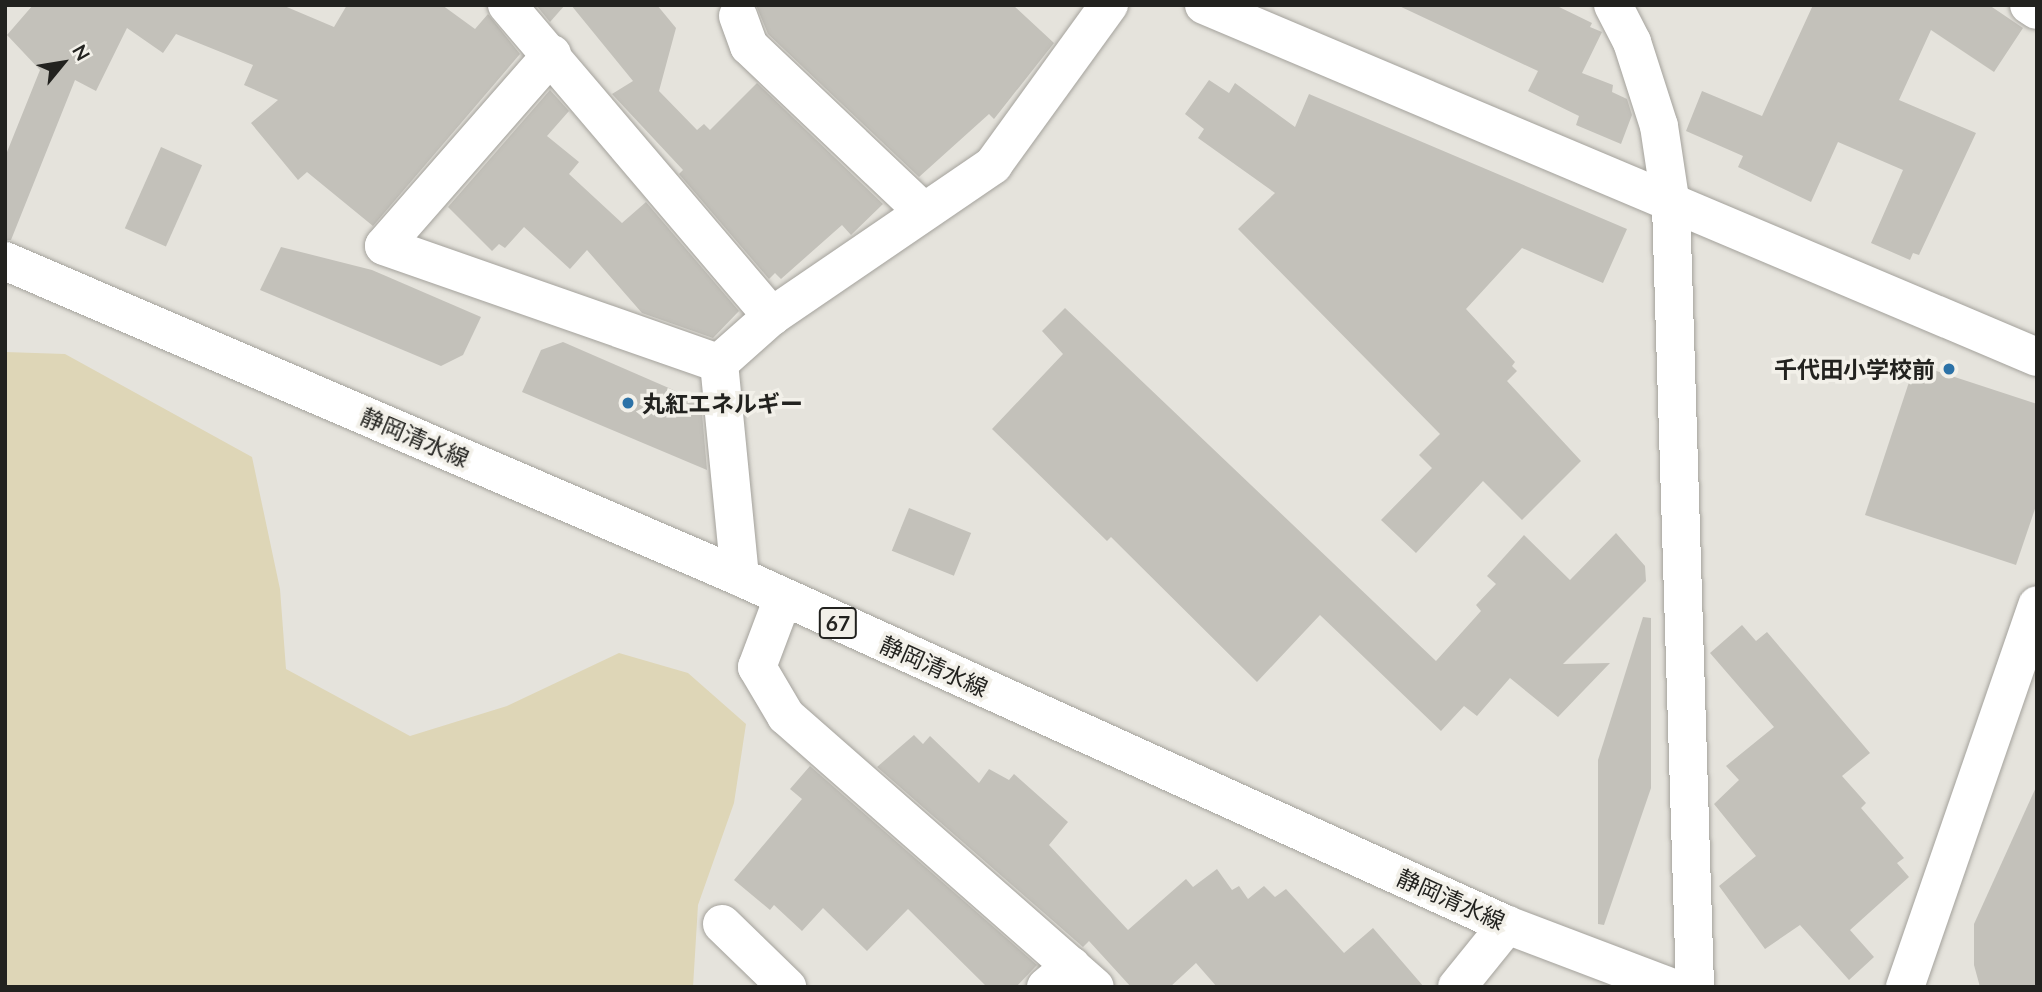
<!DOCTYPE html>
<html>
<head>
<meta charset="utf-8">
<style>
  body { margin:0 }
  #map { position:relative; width:2042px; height:992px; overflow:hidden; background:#e5e3dc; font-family:Lato,"Noto Sans JP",sans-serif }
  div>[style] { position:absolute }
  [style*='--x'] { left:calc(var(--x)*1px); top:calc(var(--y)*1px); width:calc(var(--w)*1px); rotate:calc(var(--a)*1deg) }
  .green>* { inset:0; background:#ded6b7 }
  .building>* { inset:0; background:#c3c1ba; transform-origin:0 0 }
  .roads { filter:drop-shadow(0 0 2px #a4a29c) drop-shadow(0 0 2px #a4a29c) }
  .minor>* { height:38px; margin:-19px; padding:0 19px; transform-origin:19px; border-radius:19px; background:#fff }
  .major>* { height:38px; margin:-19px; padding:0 19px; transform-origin:19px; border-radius:19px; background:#fff }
  .dots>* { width:19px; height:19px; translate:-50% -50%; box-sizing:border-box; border:4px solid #f2f0e9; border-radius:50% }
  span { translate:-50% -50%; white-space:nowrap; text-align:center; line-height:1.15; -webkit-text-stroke:7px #f2f0e9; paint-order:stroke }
  .shield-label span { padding:2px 5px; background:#f2f0e9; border:2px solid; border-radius:5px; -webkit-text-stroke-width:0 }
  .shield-label { font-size:21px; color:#22221f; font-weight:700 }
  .poi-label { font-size:23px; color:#22221f; font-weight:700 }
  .right { translate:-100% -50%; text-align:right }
  .left { translate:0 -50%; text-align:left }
  .street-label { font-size:23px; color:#22221f }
  .frame { position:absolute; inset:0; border:7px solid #22221f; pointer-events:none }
  .north { position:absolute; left:28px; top:28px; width:70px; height:70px; -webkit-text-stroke:5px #f2f0e9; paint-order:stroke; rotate:60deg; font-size:19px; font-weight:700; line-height:28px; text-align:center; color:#22221f }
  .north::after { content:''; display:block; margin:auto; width:24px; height:32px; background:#22221f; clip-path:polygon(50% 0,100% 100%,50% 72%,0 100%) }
</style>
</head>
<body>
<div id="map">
  <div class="green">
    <div style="clip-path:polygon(5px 352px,65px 354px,252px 457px,280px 589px,286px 669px,410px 736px,507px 706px,619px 653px,688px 673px,746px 724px,734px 803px,698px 905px,693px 987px,5px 987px)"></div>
  </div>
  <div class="building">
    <div style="clip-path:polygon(33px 5px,282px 5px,334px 27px,347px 5px,442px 5px,475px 29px,488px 14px,520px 54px,373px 226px,307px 172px,298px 180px,251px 123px,278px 100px,244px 85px,253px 65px,176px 34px,163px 53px,127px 28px,96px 91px,75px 80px,11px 240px,5px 240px,5px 157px,40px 70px,7px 35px)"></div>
    <div style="clip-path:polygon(536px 5px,565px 5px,550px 22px)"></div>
    <div style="clip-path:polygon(571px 5px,657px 5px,676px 28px,659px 91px,697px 130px,704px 124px,710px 130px,757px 83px,883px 204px,851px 235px,842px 225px,781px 279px,775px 273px,769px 279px,679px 174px,683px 170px,612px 94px,633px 81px)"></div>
    <div style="clip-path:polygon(756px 5px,1013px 5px,1054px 43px,994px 119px,989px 114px,919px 177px,768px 34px)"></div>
    <div style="clip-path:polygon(1397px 5px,1555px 5px,1592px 23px,1590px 27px,1602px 32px,1582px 73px,1613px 85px,1612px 92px,1627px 99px,1632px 115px,1621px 144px,1576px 125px,1579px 116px,1528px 91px,1538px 71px)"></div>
    <div style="clip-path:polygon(1813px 5px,1989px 5px,2023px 28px,1994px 72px,1931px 30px,1899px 100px,1976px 133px,1919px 255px,1913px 253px,1910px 260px,1871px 243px,1903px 170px,1838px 142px,1811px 202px,1738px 167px,1743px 156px,1686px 131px,1702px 91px,1762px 116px)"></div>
    <div style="clip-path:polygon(1209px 80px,1229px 93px,1235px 83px,1295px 127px,1309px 94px,1627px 229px,1603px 283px,1522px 248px,1466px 309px,1515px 362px,1512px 366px,1517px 371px,1507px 381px,1581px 461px,1522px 520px,1483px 481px,1416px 553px,1381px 520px,1432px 468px,1419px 455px,1440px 434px,1238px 229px,1275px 193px,1198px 138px,1204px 129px,1185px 114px)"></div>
    <div style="clip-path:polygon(550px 90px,569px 111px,547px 136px,579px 162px,569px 174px,622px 223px,646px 202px,739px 311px,713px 338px,642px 313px,587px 250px,570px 269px,524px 227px,505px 248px,499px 244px,492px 251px,448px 207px)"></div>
    <div style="left:161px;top:147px;width:45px;height:89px;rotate:24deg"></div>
    <div style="clip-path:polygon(281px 247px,372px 270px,481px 317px,463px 355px,441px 366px,260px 290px)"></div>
    <div style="clip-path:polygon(1065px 308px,1436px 661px,1481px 611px,1476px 605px,1496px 584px,1487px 576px,1524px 535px,1570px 580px,1616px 533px,1645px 566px,1646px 581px,1563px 664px,1610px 663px,1558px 717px,1510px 678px,1477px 716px,1464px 706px,1441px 731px,1320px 615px,1257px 682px,1111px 537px,1107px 541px,992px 429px,1063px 354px,1042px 331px)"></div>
    <div style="clip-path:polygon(563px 342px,701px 402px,707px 470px,522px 392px,541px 350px)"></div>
    <div style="clip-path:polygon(1915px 364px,2037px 404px,2037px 503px,2016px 565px,1865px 515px)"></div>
    <div style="left:909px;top:508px;width:67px;height:46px;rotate:22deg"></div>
    <div style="clip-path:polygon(1643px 617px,1651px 618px,1651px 788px,1604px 925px,1598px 924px,1598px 760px)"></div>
    <div style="clip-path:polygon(1742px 625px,1756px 641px,1767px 632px,1870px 753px,1842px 776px,1866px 803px,1861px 808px,1904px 858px,1897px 863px,1909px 877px,1850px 930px,1874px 957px,1849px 980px,1800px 925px,1765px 949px,1719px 886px,1756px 856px,1714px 804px,1739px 780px,1726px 766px,1774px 727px,1710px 653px)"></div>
    <div style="clip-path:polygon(914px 735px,923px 744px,930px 736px,979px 783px,989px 769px,1009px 780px,1014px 774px,1068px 822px,1049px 845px,1128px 930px,1186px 879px,1193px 887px,1217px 869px,1232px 890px,1239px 886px,1248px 899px,1264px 886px,1275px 897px,1286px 889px,1344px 953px,1373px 928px,1424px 987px,1217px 987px,1196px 963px,1170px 987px,1131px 987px,1089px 941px,1083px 947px,877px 767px)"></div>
    <div style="clip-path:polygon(810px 766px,1037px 965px,1016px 987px,987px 987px,908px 909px,867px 951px,823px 908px,802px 931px,774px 905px,770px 910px,734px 880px,802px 799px,790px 789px)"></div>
    <div style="clip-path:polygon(2037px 785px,2037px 987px,1980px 987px,1974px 965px,1974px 924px)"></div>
  </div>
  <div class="roads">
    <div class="minor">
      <div style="--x:507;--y:5;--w:409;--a:49.6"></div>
      <div style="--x:1204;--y:5;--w:904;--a:22.91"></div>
      <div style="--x:1613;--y:5;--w:42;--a:62.8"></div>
      <div style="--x:1632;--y:42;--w:88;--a:72.2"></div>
      <div style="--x:1659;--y:126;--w:80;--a:81.4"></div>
      <div style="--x:1671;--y:205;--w:782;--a:88.24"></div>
      <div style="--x:2029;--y:5;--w:9;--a:32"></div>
      <div style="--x:738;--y:16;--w:32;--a:70"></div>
      <div style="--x:749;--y:46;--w:241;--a:43.5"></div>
      <div style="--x:552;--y:54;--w:255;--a:131.2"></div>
      <div style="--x:384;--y:246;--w:355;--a:19.3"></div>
      <div style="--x:740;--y:577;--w:215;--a:-95.6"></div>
      <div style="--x:719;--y:363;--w:71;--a:-41.6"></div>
      <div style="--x:772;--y:316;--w:268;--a:-34.3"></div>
      <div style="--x:993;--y:165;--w:198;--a:-54.1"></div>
      <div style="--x:783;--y:598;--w:74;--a:110.6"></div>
      <div style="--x:757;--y:667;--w:57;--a:59.4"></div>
      <div style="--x:786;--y:716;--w:411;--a:41.3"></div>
      <div style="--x:722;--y:924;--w:91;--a:44.1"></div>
      <div style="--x:1046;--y:987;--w:33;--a:-40"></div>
      <div style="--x:1457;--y:987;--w:80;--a:-51.1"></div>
      <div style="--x:1905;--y:987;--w:404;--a:-70.9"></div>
    </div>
    <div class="major">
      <div style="--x:5;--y:261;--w:800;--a:23.26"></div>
      <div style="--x:740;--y:577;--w:842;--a:24.4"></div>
      <div style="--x:1507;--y:925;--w:174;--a:20.8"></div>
    </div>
  </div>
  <div class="dots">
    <div style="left:1949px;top:369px;background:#2c72a7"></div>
    <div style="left:628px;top:403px;background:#2c72a7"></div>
  </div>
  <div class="shield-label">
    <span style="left:838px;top:623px">67</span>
  </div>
  <div class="poi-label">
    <span class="right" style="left:1935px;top:369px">千代田小学校前</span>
    <span class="left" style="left:642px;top:403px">丸紅エネルギー</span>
  </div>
  <div class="street-label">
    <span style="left:415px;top:437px;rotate:23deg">静岡清水線</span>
    <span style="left:934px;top:666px;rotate:24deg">静岡清水線</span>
    <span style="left:1451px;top:899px;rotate:24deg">静岡清水線</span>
  </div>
  <div class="frame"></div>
  <div class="north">N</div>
</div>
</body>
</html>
